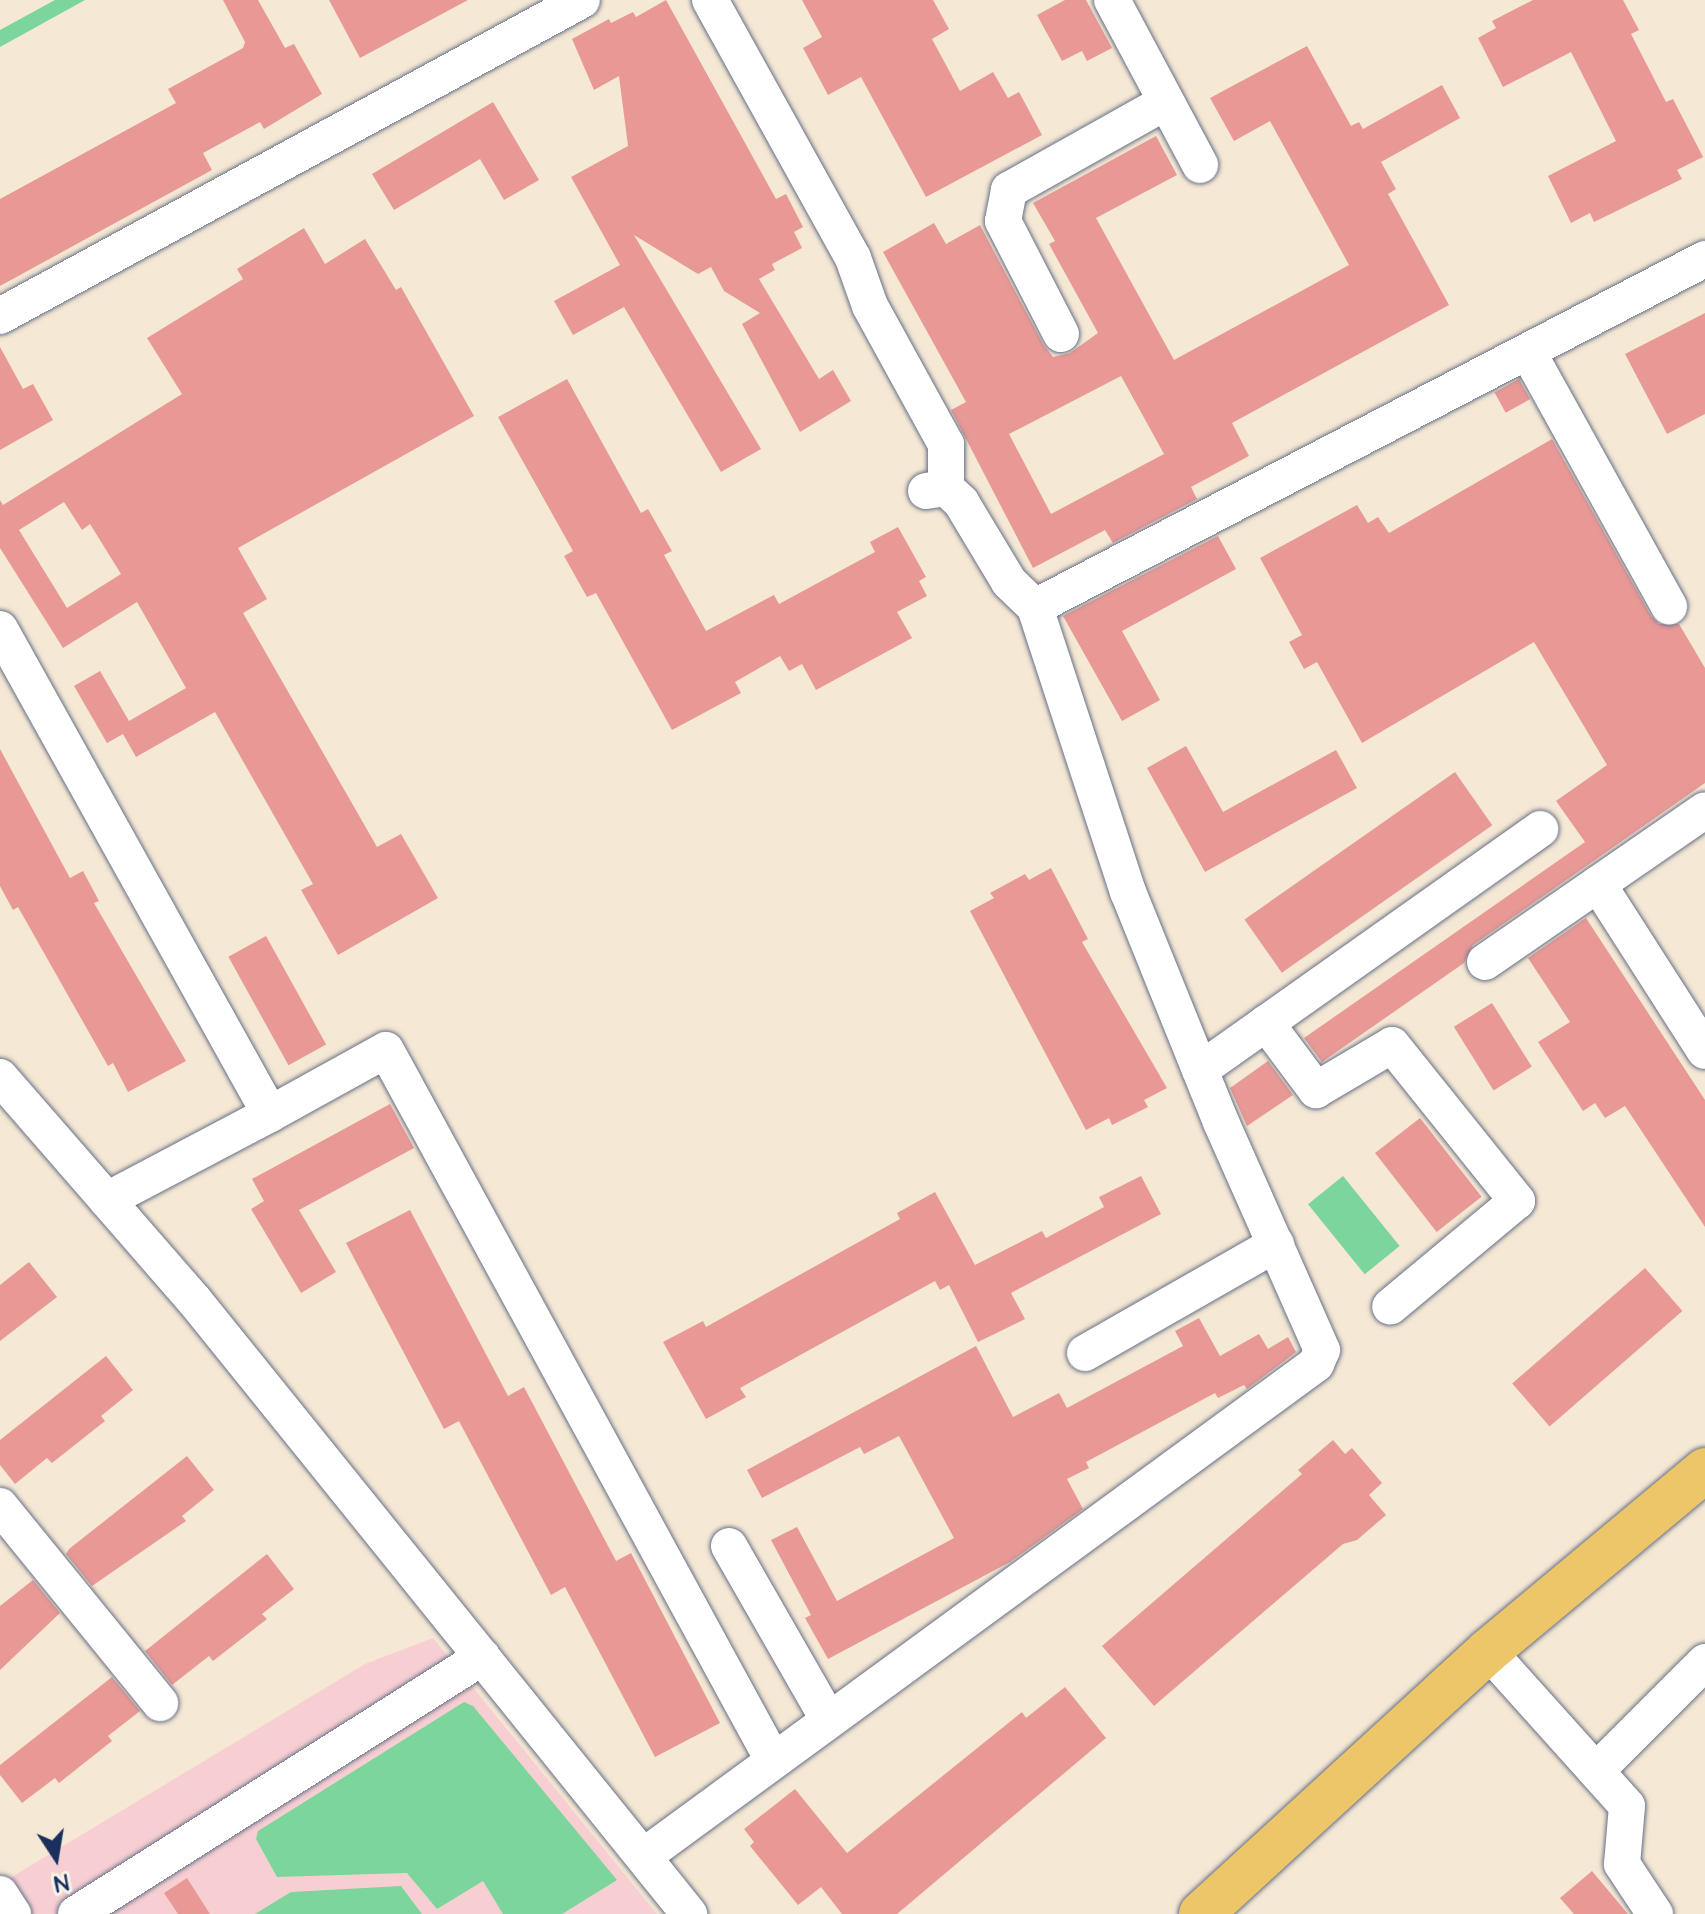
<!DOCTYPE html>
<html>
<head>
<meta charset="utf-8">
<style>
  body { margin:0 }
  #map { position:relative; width:1705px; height:1914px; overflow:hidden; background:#f5e8d4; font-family:"Architects Daughter",sans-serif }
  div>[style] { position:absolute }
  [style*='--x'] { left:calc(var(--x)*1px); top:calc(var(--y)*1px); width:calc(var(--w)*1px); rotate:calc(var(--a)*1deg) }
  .built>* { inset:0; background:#f7cfd3 }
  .green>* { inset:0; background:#7cd59a; transform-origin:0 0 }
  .building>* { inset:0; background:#e89996; transform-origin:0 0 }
  .roads { filter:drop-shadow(0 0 2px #677087) drop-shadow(0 0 2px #677087) }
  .minor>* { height:36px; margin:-18px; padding:0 18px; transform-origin:18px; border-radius:18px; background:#fff }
  .major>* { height:44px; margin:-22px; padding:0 22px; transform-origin:22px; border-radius:22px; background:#ecc669 }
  span { translate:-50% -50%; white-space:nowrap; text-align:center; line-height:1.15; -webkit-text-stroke:6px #f7f3e8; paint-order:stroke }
  .north { position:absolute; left:16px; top:1818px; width:80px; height:80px; -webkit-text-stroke:6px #f7f3e8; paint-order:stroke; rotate:168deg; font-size:22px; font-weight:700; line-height:32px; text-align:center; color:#1b2f5e }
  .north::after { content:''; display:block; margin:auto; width:28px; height:36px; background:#1b2f5e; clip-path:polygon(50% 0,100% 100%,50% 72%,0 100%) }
</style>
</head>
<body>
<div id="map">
  <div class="built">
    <div style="clip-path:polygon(433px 1638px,657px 1914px,0 1914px,0 1884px,365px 1664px)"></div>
  </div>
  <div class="green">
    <div style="clip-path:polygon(55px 0,85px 0,0 47px,0 30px)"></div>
    <div style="left:1343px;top:1176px;width:90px;height:45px;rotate:51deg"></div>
    <div style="clip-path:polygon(464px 1702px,473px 1706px,617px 1880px,562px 1914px,503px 1914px,483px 1881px,437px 1909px,407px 1873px,277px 1877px,256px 1839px,258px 1831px)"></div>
    <div style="clip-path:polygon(401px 1886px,422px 1914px,255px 1914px,291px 1892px)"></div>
  </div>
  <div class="building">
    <div style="clip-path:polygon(223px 0,258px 0,285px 48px,294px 44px,322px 94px,264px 129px,260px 122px,203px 153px,212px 170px,0 286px,0 199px,176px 103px,168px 89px,243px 48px,245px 42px)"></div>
    <div style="clip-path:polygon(329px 0,468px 0,360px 58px)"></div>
    <div style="clip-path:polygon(666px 0,776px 199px,786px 194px,803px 227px,794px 232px,802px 248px,772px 264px,775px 270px,759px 279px,819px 379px,833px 370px,851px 401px,800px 432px,742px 324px,760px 313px,724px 291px,711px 267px,698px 274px,634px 235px,761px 449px,721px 472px,624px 307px,573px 335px,554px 301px,620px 265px,571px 177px,628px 146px,619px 76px,594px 90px,572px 39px,609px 19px,611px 23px,633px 12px,636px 17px)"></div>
    <div style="clip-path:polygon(802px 0,933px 0,949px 29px,932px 39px,960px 91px,993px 72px,1008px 98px,1019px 92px,1042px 135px,926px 197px,861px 77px,828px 95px,803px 48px,822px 37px)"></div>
    <div style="clip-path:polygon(1065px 0,1086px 0,1112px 48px,1087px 61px,1082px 51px,1062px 61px,1037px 15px)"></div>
    <div style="clip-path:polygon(1533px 0,1623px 0,1639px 30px,1631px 34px,1666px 102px,1673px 99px,1703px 157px,1677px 170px,1682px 179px,1594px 222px,1590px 213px,1571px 223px,1548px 176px,1616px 141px,1571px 52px,1503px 87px,1478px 38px,1496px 28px,1492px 21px)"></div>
    <div style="clip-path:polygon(evenodd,1307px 46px,1351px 126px,1359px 122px,1363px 129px,1442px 85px,1460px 118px,1381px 162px,1396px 189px,1388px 194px,1449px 305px,1232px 423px,1249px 456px,1191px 487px,1197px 499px,1113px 543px,1105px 530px,1033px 568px,951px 410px,966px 402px,883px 252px,934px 223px,946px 244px,980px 225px,1043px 344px,1053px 357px,1070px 353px,1098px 333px,1049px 244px,1055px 241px,1033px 203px,1156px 136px,1177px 175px,1096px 218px,1174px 360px,1349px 265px,1270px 121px,1234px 141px,1210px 98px,1307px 46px,1121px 376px,1164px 454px,1051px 514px,1009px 434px,1121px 376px)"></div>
    <div style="clip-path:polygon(493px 102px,539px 180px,504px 200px,480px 159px,394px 210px,372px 174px)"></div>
    <div style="clip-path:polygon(evenodd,304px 228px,325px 264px,365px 239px,396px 290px,401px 287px,474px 416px,238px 548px,267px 599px,243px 613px,377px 847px,401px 834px,438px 898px,338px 955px,301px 890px,313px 884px,215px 712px,136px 757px,123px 734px,107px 743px,74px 686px,100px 671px,129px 721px,186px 688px,137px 602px,63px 648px,0 548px,0 500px,3px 505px,182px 394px,147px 338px,243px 279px,237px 269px,304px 228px,64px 502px,82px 530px,90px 524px,121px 574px,67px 608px,19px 530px,64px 502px)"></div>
    <div style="clip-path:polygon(1705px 313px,1705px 414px,1667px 434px,1625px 354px)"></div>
    <div style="clip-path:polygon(0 347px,23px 389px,33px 384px,53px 420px,0 450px)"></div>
    <div style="clip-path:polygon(567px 379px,641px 513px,648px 509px,672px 551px,664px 555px,706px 631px,774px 595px,779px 604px,875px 552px,870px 542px,898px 527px,926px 577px,919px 581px,927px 596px,897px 612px,912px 638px,816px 690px,802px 664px,789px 671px,780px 656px,735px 682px,741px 693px,672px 730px,596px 593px,587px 597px,564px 556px,573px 551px,498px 417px)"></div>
    <div style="left:1519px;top:379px;width:23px;height:28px;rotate:61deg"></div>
    <div style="clip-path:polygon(1552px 439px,1651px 616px,1659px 624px,1679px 624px,1705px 668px,1705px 783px,1473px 945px,1464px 963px,1322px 1062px,1304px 1038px,1585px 842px,1556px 801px,1607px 765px,1534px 642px,1362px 743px,1317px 662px,1304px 669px,1289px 642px,1302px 635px,1260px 558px,1357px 505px,1368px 523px,1378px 517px,1389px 533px)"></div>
    <div style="clip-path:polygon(1218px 536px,1236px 569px,1122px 631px,1160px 700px,1122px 721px,1063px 616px)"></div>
    <div style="clip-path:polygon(1186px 746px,1223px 812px,1336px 750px,1357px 788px,1205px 872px,1147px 768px)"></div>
    <div style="clip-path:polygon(0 749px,70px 878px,83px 871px,99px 901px,94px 903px,186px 1061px,128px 1092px,113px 1063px,108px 1066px,18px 907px,13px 910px,0 886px)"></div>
    <div style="left:1455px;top:772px;width:65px;height:257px;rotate:55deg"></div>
    <div style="clip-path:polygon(1051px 868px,1088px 939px,1082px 942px,1167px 1088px,1144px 1100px,1148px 1107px,1112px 1125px,1109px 1118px,1086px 1130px,970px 911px,994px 898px,990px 893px,1025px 874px,1029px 880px)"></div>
    <div style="clip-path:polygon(1586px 918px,1705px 1100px,1705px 1227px,1625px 1106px,1605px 1118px,1595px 1103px,1583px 1111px,1538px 1042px,1570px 1022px,1528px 958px)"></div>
    <div style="left:266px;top:936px;width:124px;height:43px;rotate:61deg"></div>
    <div style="left:1492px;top:1003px;width:75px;height:45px;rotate:58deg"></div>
    <div style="clip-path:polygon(1268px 1061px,1293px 1095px,1247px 1126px,1230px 1088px)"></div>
    <div style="clip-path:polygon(390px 1104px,414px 1148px,299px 1210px,336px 1272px,301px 1293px,251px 1209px,264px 1201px,252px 1179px)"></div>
    <div style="left:1420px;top:1118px;width:100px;height:57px;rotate:52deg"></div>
    <div style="clip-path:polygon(1141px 1176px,1161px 1214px,1011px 1293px,1025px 1319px,978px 1342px,949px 1285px,940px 1290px,935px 1281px,740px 1388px,746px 1397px,706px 1419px,663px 1342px,703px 1321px,706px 1327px,900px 1219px,897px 1213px,935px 1192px,975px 1265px,1042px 1231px,1046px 1238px,1104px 1207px,1099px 1197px)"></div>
    <div style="clip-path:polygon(410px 1210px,508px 1396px,524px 1387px,616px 1561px,631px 1553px,720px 1723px,655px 1757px,565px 1587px,551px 1595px,459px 1421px,444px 1429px,346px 1243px)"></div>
    <div style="clip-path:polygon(29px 1262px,57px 1297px,0 1341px,0 1285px)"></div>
    <div style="left:1645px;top:1268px;width:57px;height:176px;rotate:49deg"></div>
    <div style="clip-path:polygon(1199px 1318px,1220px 1356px,1259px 1334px,1268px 1349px,1288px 1337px,1296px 1352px,1247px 1389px,1244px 1385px,1218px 1398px,1215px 1393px,1086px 1462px,1089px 1468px,1067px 1479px,1083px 1509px,1010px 1562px,828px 1659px,805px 1618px,811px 1615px,771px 1540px,797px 1527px,837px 1601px,954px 1538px,899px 1436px,864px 1454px,860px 1447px,762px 1498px,747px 1470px,976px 1346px,1013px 1417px,1059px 1393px,1067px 1408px,1183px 1346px,1175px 1331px)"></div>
    <div style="clip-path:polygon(106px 1356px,133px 1390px,101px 1416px,105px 1421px,52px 1463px,47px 1458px,15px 1484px,0 1465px,0 1440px)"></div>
    <div style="clip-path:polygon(1333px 1440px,1345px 1454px,1352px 1448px,1382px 1483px,1369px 1495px,1386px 1515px,1357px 1540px,1343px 1544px,1154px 1706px,1102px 1646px,1302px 1474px,1298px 1470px)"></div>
    <div style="clip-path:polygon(187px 1456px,214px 1490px,182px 1516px,186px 1521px,92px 1586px,66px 1554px,69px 1549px)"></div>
    <div style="clip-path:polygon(267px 1554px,294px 1589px,262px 1614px,267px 1619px,213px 1661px,209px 1656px,172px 1685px,145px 1651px)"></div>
    <div style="clip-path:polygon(33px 1580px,60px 1613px,0 1670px,0 1606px)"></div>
    <div style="clip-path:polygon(112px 1677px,140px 1711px,108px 1736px,112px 1741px,59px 1783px,55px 1778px,22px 1803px,0 1775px,0 1765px)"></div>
    <div style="clip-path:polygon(1065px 1687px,1106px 1738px,897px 1914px,842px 1914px,821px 1887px,798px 1905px,750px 1846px,754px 1842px,744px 1829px,795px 1789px,847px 1853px,1022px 1712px,1026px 1718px)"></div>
    <div style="clip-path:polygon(1592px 1871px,1602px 1883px,1628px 1914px,1574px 1914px,1560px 1898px)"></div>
    <div style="clip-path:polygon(187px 1878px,210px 1914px,178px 1914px,164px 1893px)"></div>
  </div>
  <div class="roads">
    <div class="minor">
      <div style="--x:710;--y:0;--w:295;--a:61"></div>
      <div style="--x:853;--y:258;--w:51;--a:70.5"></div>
      <div style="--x:870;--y:306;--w:158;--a:61.2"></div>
      <div style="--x:946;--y:444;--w:44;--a:90"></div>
      <div style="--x:1112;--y:0;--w:187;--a:61.9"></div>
      <div style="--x:0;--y:316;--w:662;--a:-28.5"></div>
      <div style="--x:1061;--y:334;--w:127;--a:-117.2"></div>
      <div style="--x:1003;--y:221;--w:32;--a:-79"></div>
      <div style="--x:1009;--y:190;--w:180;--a:-29.3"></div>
      <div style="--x:1528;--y:352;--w:291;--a:61"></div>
      <div style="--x:926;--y:491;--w:20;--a:-9"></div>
      <div style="--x:946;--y:488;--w:21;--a:43"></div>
      <div style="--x:961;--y:502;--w:93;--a:59"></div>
      <div style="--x:1009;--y:582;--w:36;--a:44"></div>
      <div style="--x:0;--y:629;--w:555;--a:60.9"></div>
      <div style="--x:270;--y:1114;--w:132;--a:-28.9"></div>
      <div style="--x:386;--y:1050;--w:809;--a:61.41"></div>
      <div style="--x:1598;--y:884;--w:198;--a:57.4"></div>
      <div style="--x:1485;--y:962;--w:267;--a:-34.6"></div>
      <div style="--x:1266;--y:1023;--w:84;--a:53.3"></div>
      <div style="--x:1316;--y:1090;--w:88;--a:-30.6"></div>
      <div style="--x:1392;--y:1045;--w:200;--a:51.3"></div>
      <div style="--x:1517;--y:1201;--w:165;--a:140.2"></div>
      <div style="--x:1200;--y:1070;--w:417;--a:-35.3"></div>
      <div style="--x:0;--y:1077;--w:296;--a:49"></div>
      <div style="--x:194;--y:1300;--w:789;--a:51.12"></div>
      <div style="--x:107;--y:1200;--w:184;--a:-27.8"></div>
      <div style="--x:1085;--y:1353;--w:220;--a:-29.7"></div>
      <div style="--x:0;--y:1506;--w:254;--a:50.9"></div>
      <div style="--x:729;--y:1546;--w:199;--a:60.2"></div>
      <div style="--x:1488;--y:1651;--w:208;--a:48.1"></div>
      <div style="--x:1627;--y:1806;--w:58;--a:94.9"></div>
      <div style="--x:1622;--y:1864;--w:60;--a:56.6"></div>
      <div style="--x:1596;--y:1771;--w:154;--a:-45"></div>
      <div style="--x:644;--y:1856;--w:833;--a:-36.21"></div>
      <div style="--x:1316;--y:1364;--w:15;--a:-67"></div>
      <div style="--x:1322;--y:1350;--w:249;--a:-113.9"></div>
      <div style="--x:1221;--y:1122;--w:248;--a:-112"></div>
      <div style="--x:1128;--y:892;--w:300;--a:-108.1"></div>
      <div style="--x:1035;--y:607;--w:755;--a:-27.45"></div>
      <div style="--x:0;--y:1894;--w:24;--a:57"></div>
      <div style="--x:76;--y:1914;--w:481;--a:-32.3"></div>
    </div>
    <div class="major">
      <div style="--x:1201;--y:1914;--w:389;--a:-42.5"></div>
      <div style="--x:1488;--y:1651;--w:283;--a:-39.8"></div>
    </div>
  </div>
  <div class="north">N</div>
</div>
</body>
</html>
